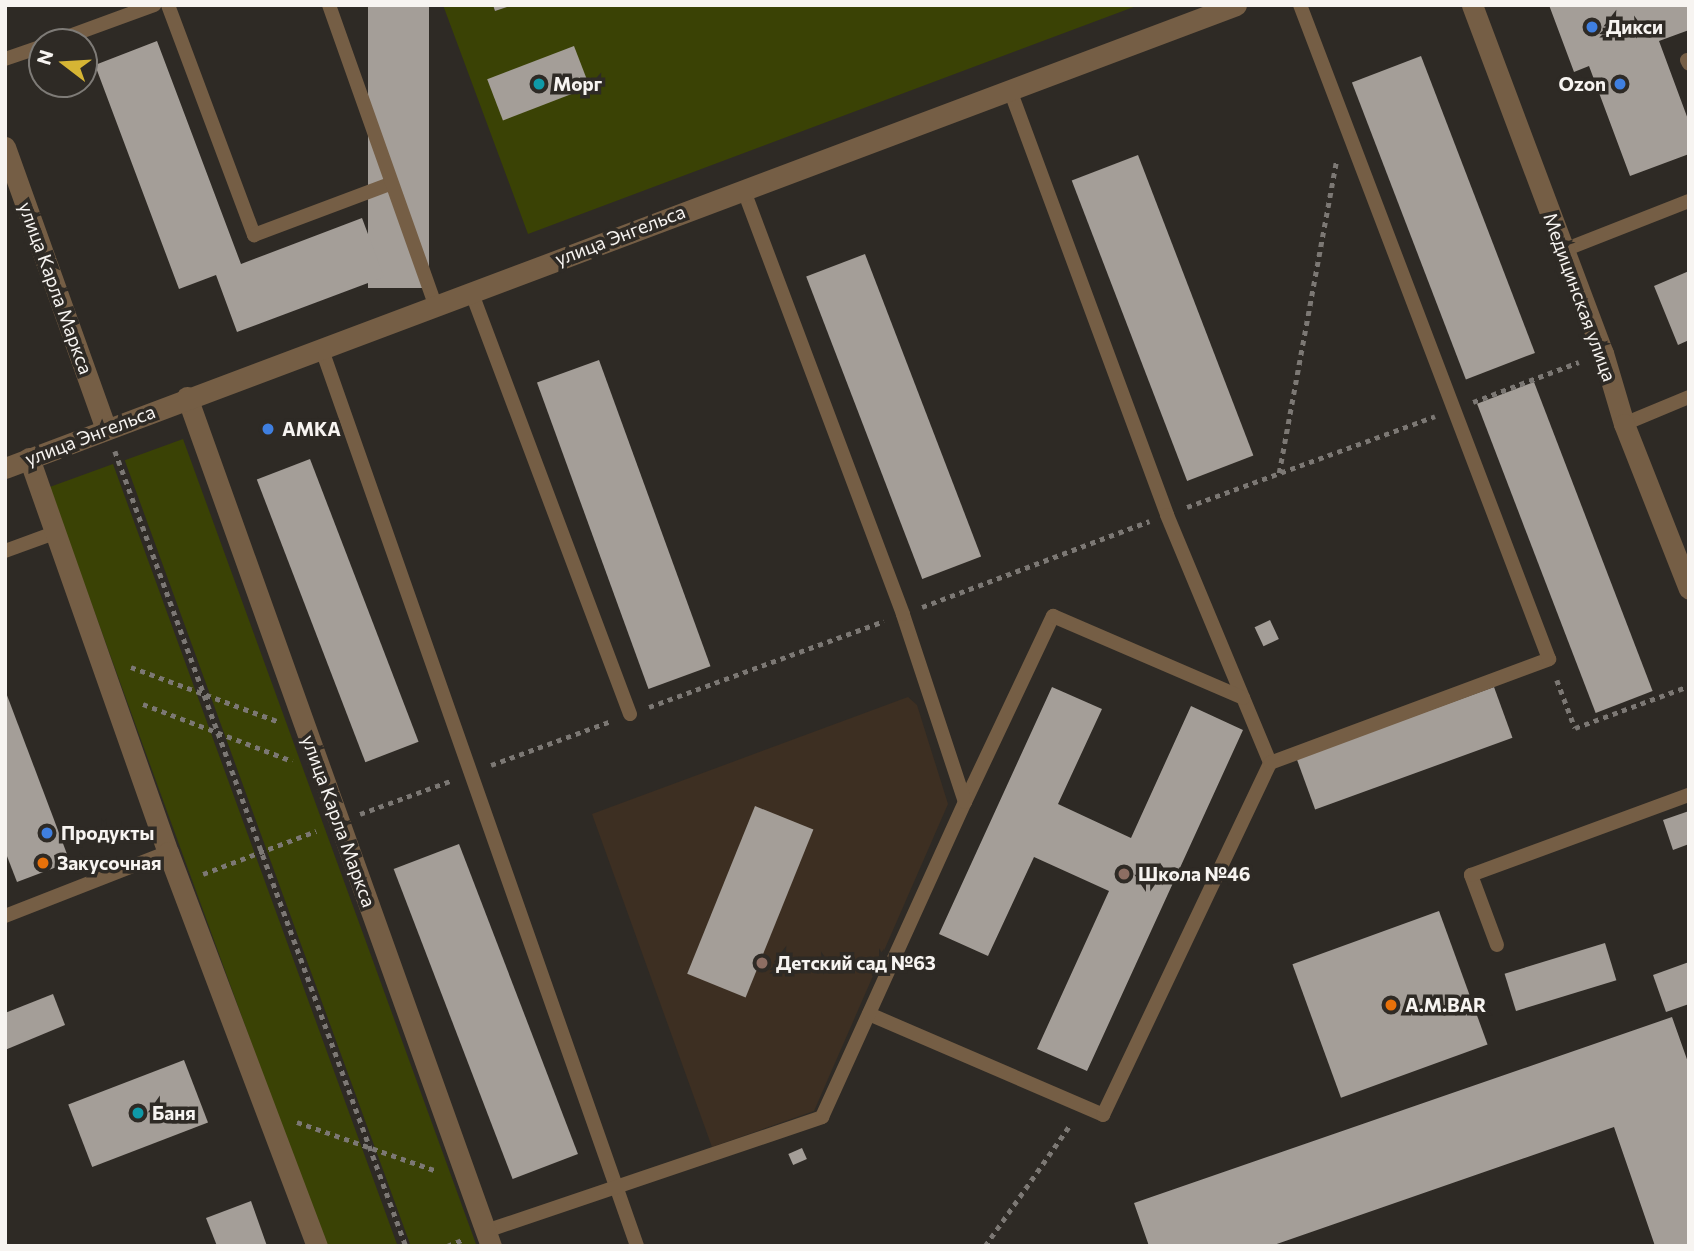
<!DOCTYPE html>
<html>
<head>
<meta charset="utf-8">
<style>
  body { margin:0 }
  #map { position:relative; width:1694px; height:1251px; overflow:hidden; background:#2e2a25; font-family:Commissioner,sans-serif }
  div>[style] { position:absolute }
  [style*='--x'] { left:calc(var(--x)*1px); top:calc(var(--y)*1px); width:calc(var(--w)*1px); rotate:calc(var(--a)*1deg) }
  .education>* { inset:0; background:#3d2f22 }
  .green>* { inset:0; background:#3a4205; transform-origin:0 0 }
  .building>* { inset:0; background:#a49e98; transform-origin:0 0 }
  .path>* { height:4.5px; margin-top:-2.25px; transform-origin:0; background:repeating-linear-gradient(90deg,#7c7874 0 5px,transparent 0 10px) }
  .lane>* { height:14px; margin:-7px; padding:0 7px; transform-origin:7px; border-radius:7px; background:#755e45 }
  .street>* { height:21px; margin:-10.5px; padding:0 10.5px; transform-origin:10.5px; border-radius:10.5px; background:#755e45 }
  .dots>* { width:19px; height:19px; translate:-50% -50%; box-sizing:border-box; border:4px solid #2e2a25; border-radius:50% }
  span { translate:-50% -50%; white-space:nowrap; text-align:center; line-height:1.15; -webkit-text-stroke:7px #2e2a25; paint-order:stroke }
  .poi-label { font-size:19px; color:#f7f4f1; font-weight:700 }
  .left { translate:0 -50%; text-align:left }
  .right { translate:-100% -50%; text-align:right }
  .street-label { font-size:19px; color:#f7f4f1 }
  .frame { position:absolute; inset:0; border:7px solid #f7f4f1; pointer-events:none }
  .north { position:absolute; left:28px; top:28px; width:70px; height:70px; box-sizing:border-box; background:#2e2a25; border:2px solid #7e7b77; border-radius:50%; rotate:287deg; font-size:19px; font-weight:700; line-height:28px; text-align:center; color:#f7f4f1 }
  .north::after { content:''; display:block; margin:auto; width:24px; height:32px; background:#d6b534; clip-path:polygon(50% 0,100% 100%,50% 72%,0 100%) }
</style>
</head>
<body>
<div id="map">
  <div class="education">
    <div style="clip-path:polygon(908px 697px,917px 705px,948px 804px,814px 1111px,712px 1147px,592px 814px)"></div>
  </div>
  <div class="green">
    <div style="clip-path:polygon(443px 5px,493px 5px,495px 11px,511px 5px,1139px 5px,528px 234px)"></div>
    <div style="left:183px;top:439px;width:859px;height:62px;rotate:70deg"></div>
    <div style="left:113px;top:464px;width:833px;height:68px;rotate:70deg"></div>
  </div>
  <div class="building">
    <div style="left:368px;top:5px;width:61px;height:283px"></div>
    <div style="clip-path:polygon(493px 5px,510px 5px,510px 6px,495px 11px)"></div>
    <div style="clip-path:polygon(1549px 5px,1689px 5px,1689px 30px,1659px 41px,1689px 122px,1689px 154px,1630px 176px,1589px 66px,1574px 72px)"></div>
    <div style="clip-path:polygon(157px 41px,241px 264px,362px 218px,384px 277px,237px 332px,216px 275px,179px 289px,95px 65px)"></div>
    <div style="left:574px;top:46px;width:44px;height:93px;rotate:69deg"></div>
    <div style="left:1421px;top:56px;width:318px;height:74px;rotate:69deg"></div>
    <div style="left:1138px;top:155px;width:322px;height:71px;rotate:69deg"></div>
    <div style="left:865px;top:254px;width:324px;height:63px;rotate:69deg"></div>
    <div style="clip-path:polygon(1689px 271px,1689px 340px,1678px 345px,1654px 286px)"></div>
    <div style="left:599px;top:360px;width:326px;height:66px;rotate:70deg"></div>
    <div style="left:1534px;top:382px;width:331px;height:61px;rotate:69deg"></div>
    <div style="left:310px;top:459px;width:303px;height:57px;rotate:69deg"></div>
    <div style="left:1270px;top:620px;width:21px;height:17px;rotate:65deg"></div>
    <div style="clip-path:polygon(1052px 687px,1102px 709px,1058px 804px,1131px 838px,1191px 706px,1243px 730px,1087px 1071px,1037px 1049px,1109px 891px,1034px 857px,988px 956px,939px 934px)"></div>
    <div style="left:1494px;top:687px;width:54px;height:210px;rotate:70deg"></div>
    <div style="clip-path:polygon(5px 690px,70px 862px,17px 882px,5px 851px)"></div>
    <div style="left:755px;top:806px;width:63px;height:181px;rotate:22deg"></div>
    <div style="clip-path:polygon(1689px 811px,1689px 844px,1673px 850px,1663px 820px)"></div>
    <div style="left:459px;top:844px;width:332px;height:70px;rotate:69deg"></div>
    <div style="left:1439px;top:911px;width:142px;height:156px;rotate:70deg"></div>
    <div style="left:1605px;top:943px;width:39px;height:105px;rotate:73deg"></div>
    <div style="clip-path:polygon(1689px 962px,1689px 1004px,1666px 1012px,1653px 975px)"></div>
    <div style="clip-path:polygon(53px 994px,65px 1025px,5px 1050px,5px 1013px)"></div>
    <div style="clip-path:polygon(1672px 1017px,1689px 1065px,1689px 1246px,1655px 1246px,1614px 1127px,1271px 1246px,1149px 1246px,1134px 1203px)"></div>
    <div style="left:184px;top:1060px;width:67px;height:124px;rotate:69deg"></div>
    <div style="left:802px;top:1148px;width:12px;height:15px;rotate:66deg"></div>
    <div style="clip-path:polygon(251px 1201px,267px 1246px,217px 1246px,206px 1218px)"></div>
  </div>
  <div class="path">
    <div style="--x:1473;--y:402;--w:113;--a:-20.7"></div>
    <div style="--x:115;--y:451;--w:847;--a:69.9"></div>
    <div style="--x:1279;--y:473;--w:316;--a:-79.6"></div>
    <div style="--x:1187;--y:507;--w:264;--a:-20.1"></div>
    <div style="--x:922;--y:607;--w:243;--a:-20.7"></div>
    <div style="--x:131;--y:667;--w:156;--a:20.3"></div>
    <div style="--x:1557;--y:680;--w:51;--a:69.4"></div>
    <div style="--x:1575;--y:728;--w:121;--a:-20.2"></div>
    <div style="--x:143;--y:704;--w:160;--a:20.9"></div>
    <div style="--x:649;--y:707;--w:250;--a:-20.1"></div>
    <div style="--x:491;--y:765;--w:128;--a:-20.1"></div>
    <div style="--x:360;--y:814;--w:96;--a:-20.1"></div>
    <div style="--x:203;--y:874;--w:121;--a:-20.8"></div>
    <div style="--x:297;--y:1122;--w:148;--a:19.3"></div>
    <div style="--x:447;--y:1246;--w:16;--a:-22"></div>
    <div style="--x:985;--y:1246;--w:148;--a:-54.9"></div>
  </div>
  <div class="lane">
    <div style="--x:168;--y:5;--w:246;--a:69.5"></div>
    <div style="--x:254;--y:235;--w:145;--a:-20.6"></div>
    <div style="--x:329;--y:5;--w:318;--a:70.5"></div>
    <div style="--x:53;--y:42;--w:108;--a:-20.1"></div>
    <div style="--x:5;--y:59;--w:39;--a:-19"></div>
    <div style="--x:1687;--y:60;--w:4;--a:63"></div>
    <div style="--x:1010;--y:90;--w:453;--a:69.7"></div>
    <div style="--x:1167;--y:515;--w:269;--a:67.4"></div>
    <div style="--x:1564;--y:250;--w:134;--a:-21.4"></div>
    <div style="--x:471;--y:291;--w:452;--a:69.4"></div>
    <div style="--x:321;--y:347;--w:953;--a:70.63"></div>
    <div style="--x:1624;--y:424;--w:70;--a:-22.6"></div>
    <div style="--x:5;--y:551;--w:55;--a:-20.1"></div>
    <div style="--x:965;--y:802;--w:206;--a:-64.7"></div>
    <div style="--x:1053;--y:616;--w:207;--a:23.3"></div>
    <div style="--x:5;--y:916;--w:175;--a:-21.4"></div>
    <div style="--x:1497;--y:945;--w:75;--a:-110.4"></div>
    <div style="--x:1471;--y:875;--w:232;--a:-20.2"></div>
    <div style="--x:869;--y:1014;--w:255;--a:23.3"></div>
    <div style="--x:1103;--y:1115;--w:390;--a:-64.6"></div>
    <div style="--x:1270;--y:763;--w:298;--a:-20.4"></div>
    <div style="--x:1549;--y:659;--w:700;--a:-110.84"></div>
    <div style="--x:486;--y:1231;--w:355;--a:-18.7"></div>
    <div style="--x:822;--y:1117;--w:346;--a:-65.6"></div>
    <div style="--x:965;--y:802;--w:198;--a:-108.3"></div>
    <div style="--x:903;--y:614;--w:454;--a:-110.6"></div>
  </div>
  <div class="street">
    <div style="--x:1472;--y:5;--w:372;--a:69.4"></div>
    <div style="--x:1603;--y:353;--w:74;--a:73.5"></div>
    <div style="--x:1624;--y:424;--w:177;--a:68.5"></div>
    <div style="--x:5;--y:147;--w:300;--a:70.3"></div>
    <div style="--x:187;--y:397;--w:902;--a:70.3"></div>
    <div style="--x:29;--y:458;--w:418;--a:70.6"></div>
    <div style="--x:168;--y:852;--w:421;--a:69.3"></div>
    <div style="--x:5;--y:468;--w:1315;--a:-20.61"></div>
  </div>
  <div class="dots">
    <div style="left:1592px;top:27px;background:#3f7fe0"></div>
    <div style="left:539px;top:84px;background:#0f9aa8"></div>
    <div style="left:1620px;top:84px;background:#3f7fe0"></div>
    <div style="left:268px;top:429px;background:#3f7fe0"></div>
    <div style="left:47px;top:833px;background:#3f7fe0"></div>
    <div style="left:43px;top:863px;background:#e8710a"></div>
    <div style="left:1124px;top:874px;background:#8d6e63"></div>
    <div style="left:762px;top:963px;background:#8d6e63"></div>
    <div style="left:1391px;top:1005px;background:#e8710a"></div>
    <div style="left:138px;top:1113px;background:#0f9aa8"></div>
  </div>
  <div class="poi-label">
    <span class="left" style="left:1606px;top:27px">Дикси</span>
    <span class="left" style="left:553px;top:84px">Морг</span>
    <span class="right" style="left:1606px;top:84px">Ozon</span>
    <span class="left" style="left:282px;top:429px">АМКА</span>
    <span class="left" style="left:61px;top:833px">Продукты</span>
    <span class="left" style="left:57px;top:863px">Закусочная</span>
    <span class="left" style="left:1138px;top:874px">Школа №46</span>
    <span class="left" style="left:776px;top:963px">Детский сад №63</span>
    <span class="left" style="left:1405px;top:1005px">А.М.BAR</span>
    <span class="left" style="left:152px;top:1113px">Баня</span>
  </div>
  <div class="street-label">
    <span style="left:620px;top:235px;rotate:-21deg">улица Энгельса</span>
    <span style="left:56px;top:288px;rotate:70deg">улица Карла Маркса</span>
    <span style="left:1580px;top:297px;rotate:70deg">Медицинская улица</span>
    <span style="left:90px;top:435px;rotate:-21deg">улица Энгельса</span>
    <span style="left:339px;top:821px;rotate:70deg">улица Карла Маркса</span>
  </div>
  <div class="frame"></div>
  <div class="north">N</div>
</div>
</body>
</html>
